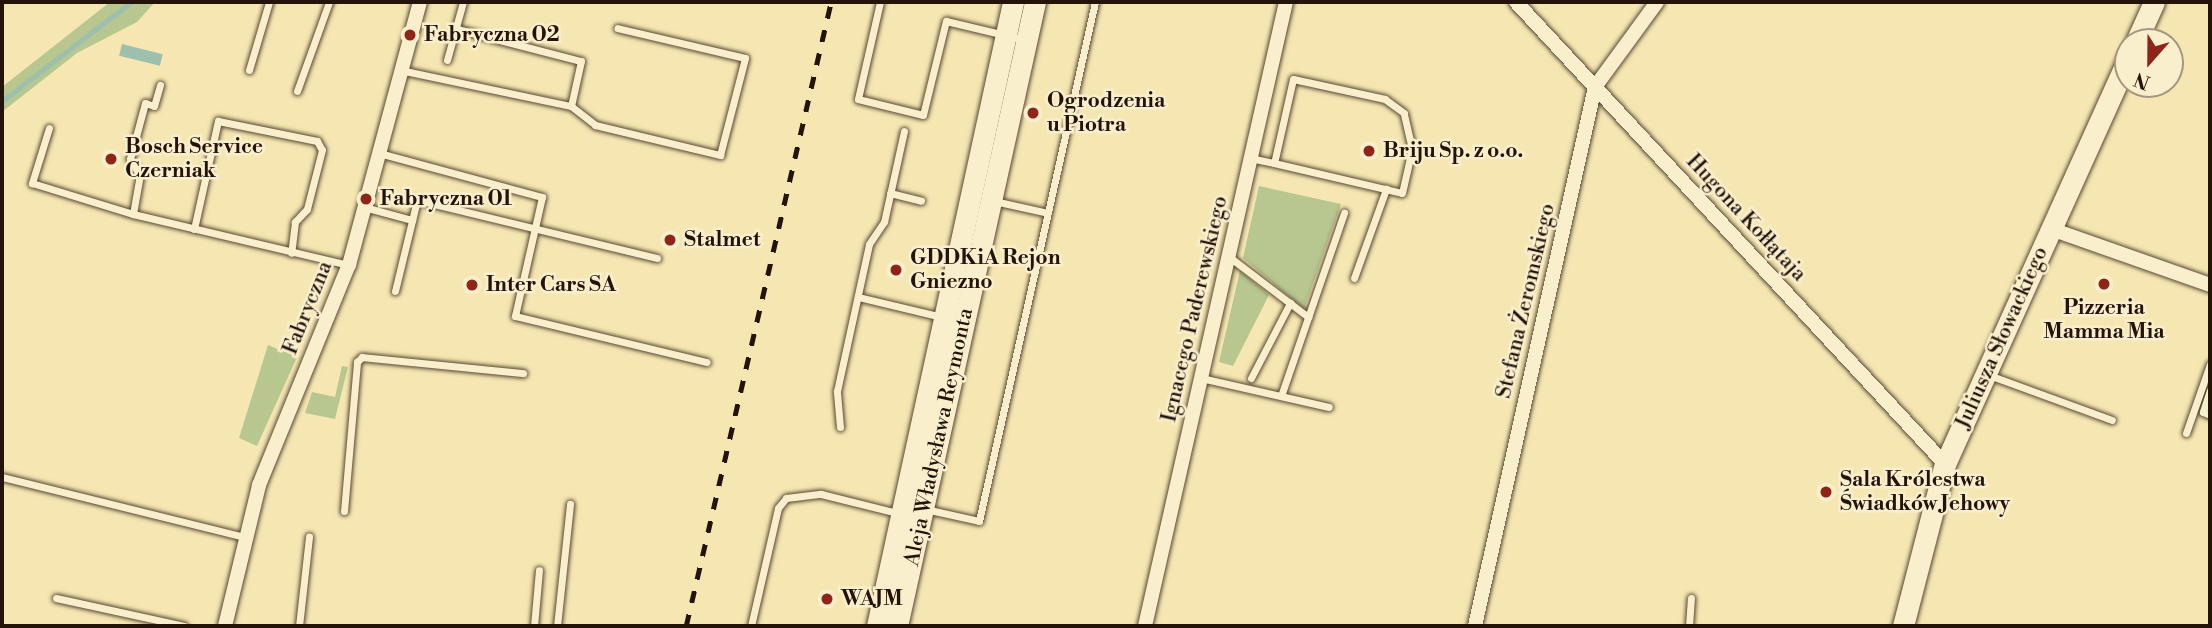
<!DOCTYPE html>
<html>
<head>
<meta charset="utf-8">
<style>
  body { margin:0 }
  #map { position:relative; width:2212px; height:628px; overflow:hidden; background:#f6e7b2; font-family:"Libre Bodoni",serif }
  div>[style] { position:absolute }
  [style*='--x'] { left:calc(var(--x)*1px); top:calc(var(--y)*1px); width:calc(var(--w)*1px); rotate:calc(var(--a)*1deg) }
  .green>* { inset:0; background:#b8c68f }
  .water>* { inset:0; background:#9dc0ad; transform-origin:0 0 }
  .stream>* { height:4.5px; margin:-2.25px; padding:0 2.25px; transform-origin:2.25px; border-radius:2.25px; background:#9dc0ad }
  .roads { filter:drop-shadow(0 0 2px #584834) drop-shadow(0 0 2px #584834) }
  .lane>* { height:7px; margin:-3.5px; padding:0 3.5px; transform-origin:3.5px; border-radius:3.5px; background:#f9efcd }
  .street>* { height:14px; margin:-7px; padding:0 7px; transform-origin:7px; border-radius:7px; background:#f9efcd }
  .secondary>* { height:21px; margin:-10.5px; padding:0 10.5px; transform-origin:10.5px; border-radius:10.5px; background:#f9efcd }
  .rail>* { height:4.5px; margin-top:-2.25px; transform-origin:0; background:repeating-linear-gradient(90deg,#24130a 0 12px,transparent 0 24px) }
  .dots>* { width:19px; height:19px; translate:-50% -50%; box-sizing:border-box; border:4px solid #f9efcd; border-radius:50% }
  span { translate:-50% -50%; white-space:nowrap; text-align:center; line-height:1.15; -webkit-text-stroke:5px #f9efcd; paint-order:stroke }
  .poi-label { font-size:21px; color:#24130a; font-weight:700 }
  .left { translate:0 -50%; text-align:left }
  .street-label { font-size:21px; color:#24130a }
  .frame { position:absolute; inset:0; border:4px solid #24130a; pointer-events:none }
  .north { position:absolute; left:2114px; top:28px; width:70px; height:70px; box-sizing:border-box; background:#f9efcd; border:2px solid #a4977f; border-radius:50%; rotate:201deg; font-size:19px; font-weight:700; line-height:28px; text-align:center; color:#24130a }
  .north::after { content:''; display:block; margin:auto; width:24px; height:32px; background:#8f2418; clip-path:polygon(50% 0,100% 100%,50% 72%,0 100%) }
</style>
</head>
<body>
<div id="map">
  <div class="green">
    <div style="clip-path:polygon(110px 2px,155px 2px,137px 22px,77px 53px,2px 112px,2px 87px)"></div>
    <div style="clip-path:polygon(1259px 186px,1341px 204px,1304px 309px,1243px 258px)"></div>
    <div style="clip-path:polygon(1240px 271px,1269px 295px,1233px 366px,1219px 362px)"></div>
    <div style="clip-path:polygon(268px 345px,297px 357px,257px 446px,239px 438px)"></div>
    <div style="clip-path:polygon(342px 366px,348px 367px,335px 419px,305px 413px,312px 392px,335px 397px)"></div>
  </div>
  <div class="water">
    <div style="left:122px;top:44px;width:42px;height:12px;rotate:14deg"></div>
  </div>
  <div class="stream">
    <div style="--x:2;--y:101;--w:163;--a:-37.5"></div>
  </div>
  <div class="roads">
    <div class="lane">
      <div style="--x:880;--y:2;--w:99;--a:102.8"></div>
      <div style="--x:858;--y:99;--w:67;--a:13.8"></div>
      <div style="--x:923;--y:115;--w:97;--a:-76.3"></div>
      <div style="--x:946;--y:21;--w:82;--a:13.4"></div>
      <div style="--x:457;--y:29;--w:128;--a:14.5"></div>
      <div style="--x:581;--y:61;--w:46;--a:102.5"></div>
      <div style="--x:571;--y:106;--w:31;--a:38"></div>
      <div style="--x:595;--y:125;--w:129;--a:13.5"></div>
      <div style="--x:720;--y:155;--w:100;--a:-75.5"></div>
      <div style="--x:745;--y:58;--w:131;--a:-166.8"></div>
      <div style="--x:447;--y:60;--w:60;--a:-74.6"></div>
      <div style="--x:249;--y:70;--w:71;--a:-73.6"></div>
      <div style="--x:400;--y:70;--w:175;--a:11.9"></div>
      <div style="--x:297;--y:91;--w:95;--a:-70.2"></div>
      <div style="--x:49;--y:128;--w:58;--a:107.2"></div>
      <div style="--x:32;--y:183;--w:106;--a:17.1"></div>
      <div style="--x:133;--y:214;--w:222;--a:13.3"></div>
      <div style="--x:379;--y:153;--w:169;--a:15.1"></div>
      <div style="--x:542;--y:197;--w:122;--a:102.8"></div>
      <div style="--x:515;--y:316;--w:197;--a:13.5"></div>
      <div style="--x:1250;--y:158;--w:25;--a:12"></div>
      <div style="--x:1274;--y:163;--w:131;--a:13.2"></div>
      <div style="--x:1402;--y:193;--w:45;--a:-77.2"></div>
      <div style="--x:1412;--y:149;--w:37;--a:-103"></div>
      <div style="--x:1404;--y:113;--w:24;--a:-144"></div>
      <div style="--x:1385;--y:99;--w:94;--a:-167.7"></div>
      <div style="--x:1293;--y:79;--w:86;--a:102.7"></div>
      <div style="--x:890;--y:193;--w:32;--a:14"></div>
      <div style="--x:994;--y:201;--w:55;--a:12.5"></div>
      <div style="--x:364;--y:207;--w:50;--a:15.2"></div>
      <div style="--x:133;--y:214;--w:39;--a:-80"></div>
      <div style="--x:140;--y:176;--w:20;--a:-120"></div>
      <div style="--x:130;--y:159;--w:58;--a:-75"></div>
      <div style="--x:145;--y:103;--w:9;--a:18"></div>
      <div style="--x:154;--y:106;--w:22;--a:-74"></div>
      <div style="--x:194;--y:229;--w:111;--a:-77.5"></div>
      <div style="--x:218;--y:121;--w:101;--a:11.4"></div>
      <div style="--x:317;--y:141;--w:10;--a:61"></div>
      <div style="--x:322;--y:150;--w:61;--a:104.3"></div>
      <div style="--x:307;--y:209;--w:18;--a:133"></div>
      <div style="--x:295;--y:222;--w:31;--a:97"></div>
      <div style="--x:1228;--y:256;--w:101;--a:37.3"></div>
      <div style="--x:1354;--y:278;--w:95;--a:-70.2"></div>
      <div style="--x:395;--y:291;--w:94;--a:-76.4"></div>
      <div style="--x:417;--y:200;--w:247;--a:13.6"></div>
      <div style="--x:858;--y:297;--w:86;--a:13.4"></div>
      <div style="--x:1986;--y:374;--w:134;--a:20.1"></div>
      <div style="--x:1201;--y:378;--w:131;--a:12.8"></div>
      <div style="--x:1251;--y:378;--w:85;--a:-62.5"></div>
      <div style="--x:2210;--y:390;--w:23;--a:108"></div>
      <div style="--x:2203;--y:412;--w:8;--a:23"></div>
      <div style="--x:1281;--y:396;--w:194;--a:-71"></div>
      <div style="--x:840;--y:427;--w:36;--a:-95"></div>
      <div style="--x:837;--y:391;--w:150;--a:-77.7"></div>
      <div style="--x:869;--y:244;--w:27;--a:-56"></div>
      <div style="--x:884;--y:222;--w:93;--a:-77.6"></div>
      <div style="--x:2186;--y:433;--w:73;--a:-70.8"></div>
      <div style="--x:2;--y:477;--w:250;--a:13.9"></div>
      <div style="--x:925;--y:509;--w:55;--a:12.5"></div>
      <div style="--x:979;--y:521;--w:532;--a:-77.4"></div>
      <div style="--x:344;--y:511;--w:150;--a:-85"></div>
      <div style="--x:357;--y:362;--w:7;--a:-45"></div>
      <div style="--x:362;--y:357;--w:162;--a:5.7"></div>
      <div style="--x:56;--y:598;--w:131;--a:12.3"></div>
      <div style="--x:299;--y:626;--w:90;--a:-83.6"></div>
      <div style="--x:534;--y:626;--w:56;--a:-84.9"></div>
      <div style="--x:557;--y:626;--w:123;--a:-83.9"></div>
      <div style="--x:751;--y:626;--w:121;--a:-77.1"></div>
      <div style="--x:778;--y:508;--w:13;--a:-51"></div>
      <div style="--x:786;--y:498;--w:35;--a:-7"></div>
      <div style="--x:821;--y:494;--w:78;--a:14"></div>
      <div style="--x:1689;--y:626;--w:28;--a:-86"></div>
    </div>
    <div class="street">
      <div style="--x:1516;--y:2;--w:630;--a:47.12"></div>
      <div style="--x:2051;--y:229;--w:169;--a:19.4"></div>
      <div style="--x:225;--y:626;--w:145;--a:-76.4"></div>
      <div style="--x:259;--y:485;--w:238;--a:-67.8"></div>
      <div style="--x:349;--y:265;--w:272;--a:-74.9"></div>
      <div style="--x:1145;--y:626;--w:640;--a:-77.27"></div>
      <div style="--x:1475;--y:626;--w:552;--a:-77.45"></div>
      <div style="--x:1595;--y:87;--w:105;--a:-53.9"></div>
    </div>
    <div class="secondary">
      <div style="--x:2136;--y:42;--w:44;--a:-65.8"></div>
      <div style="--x:877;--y:626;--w:639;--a:-77.7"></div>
      <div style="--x:897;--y:626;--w:639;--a:-77.53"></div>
      <div style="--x:1903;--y:626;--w:167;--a:-75.5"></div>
      <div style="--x:1945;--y:464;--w:444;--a:-65.7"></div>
    </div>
  </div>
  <div class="rail">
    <div style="--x:686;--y:626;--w:641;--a:-76.92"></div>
  </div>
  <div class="dots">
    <div style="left:410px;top:35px;background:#8f2418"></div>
    <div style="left:1033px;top:113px;background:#8f2418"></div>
    <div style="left:1369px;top:151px;background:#8f2418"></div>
    <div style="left:111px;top:159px;background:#8f2418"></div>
    <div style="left:366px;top:199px;background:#8f2418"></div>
    <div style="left:670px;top:240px;background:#8f2418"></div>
    <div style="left:896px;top:270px;background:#8f2418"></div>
    <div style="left:2104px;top:284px;background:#8f2418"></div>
    <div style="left:472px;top:285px;background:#8f2418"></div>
    <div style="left:1826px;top:492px;background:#8f2418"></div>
    <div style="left:827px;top:599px;background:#8f2418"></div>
  </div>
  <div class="poi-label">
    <span class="left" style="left:424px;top:35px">Fabryczna 02</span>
    <span class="left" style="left:1047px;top:113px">Ogrodzenia<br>u Piotra</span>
    <span class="left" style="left:125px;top:159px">Bosch Service<br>Czerniak</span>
    <span class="left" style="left:1383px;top:151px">Briju Sp. z o.o.</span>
    <span class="left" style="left:380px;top:199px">Fabryczna 01</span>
    <span class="left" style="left:684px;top:240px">Stalmet</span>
    <span class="left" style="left:910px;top:270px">GDDKiA Rejon<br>Gniezno</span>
    <span class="left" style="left:486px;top:285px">Inter Cars SA</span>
    <span style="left:2104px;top:320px">Pizzeria<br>Mamma Mia</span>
    <span class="left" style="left:1840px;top:492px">Sala Królestwa<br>Świadków Jehowy</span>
    <span class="left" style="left:841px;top:599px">WAJM</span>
  </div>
  <div class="street-label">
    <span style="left:1746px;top:218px;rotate:47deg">Hugona Kołłątaja</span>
    <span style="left:1526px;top:301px;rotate:-77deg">Stefana Żeromskiego</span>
    <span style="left:308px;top:308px;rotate:-68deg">Fabryczna</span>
    <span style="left:1195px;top:309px;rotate:-77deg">Ignacego Paderewskiego</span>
    <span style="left:2002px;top:338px;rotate:-66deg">Juliusza Słowackiego</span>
    <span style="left:939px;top:437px;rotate:-78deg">Aleja Władysława Reymonta</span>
  </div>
  <div class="frame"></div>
  <div class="north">N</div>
</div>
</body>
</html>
